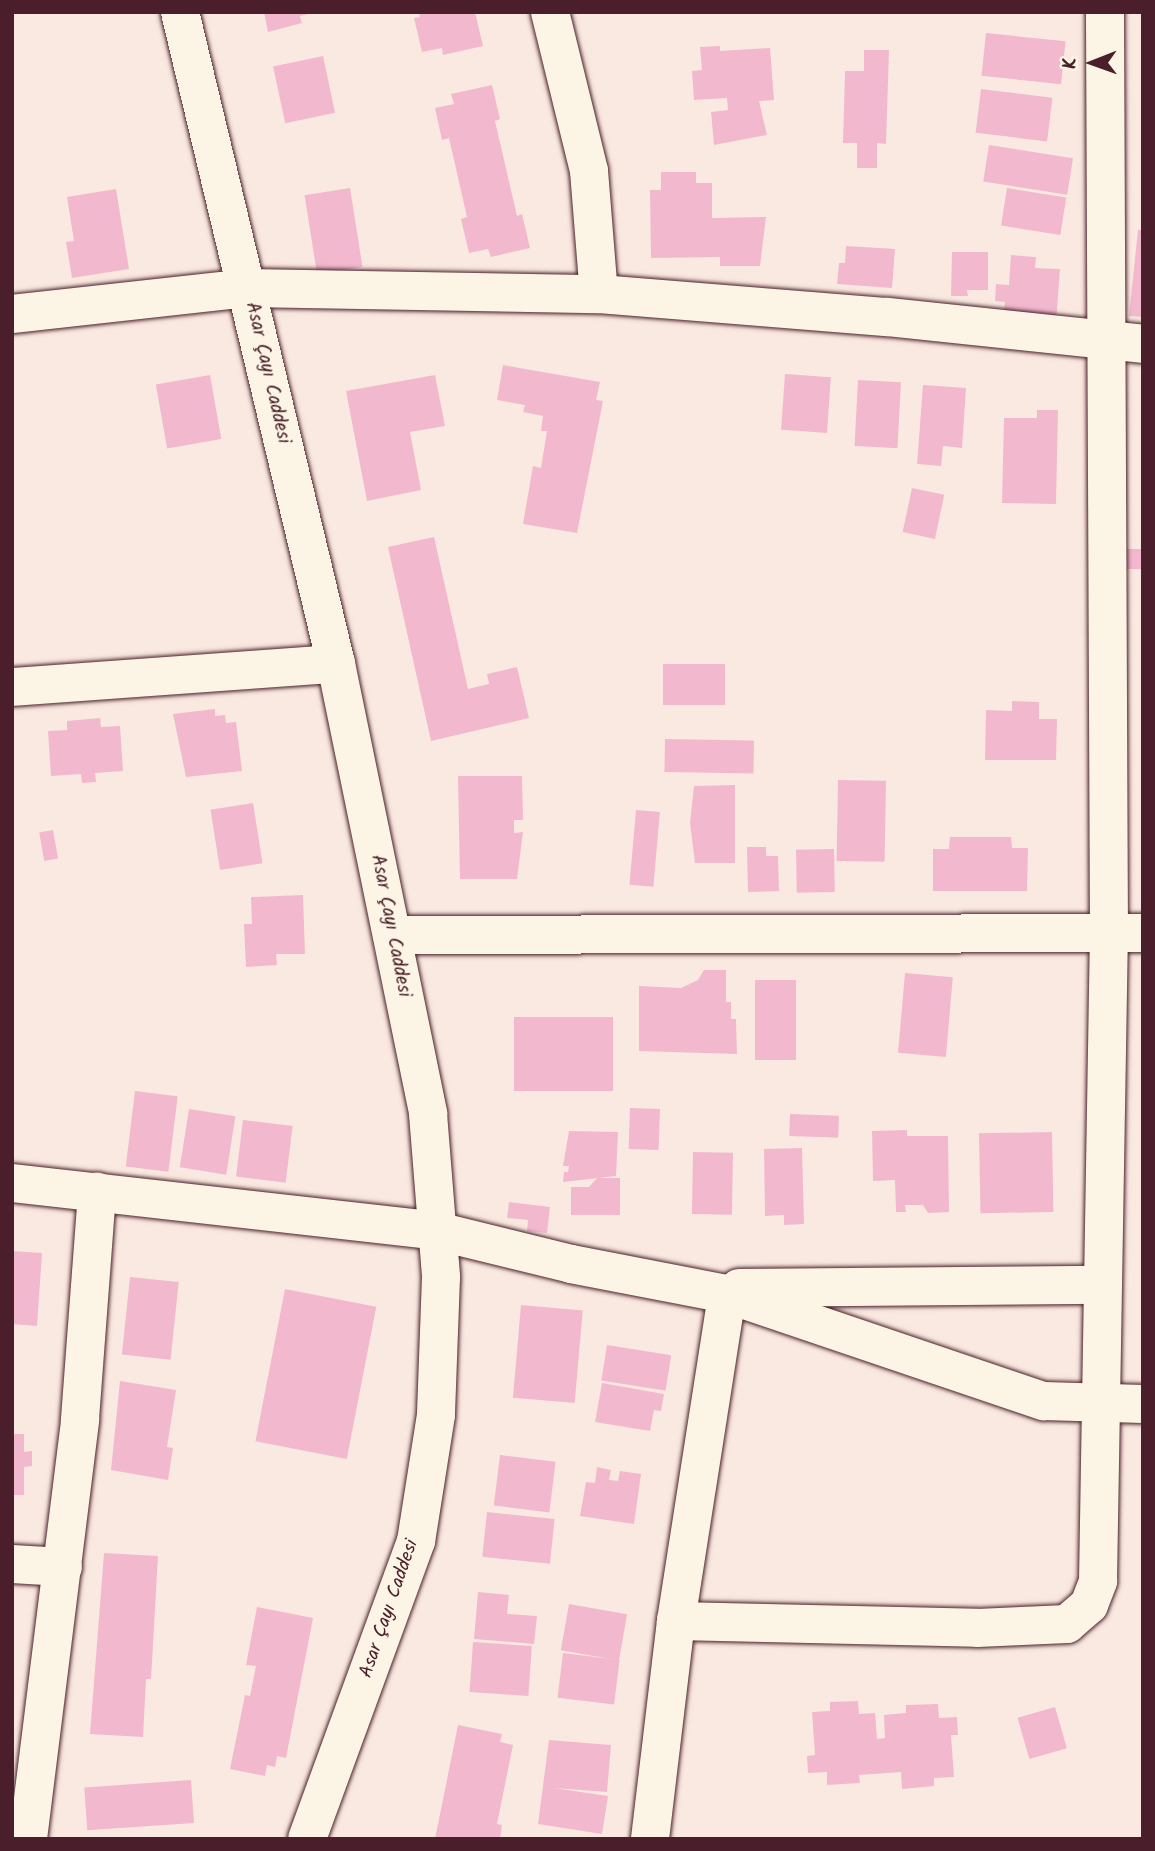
<!DOCTYPE html>
<html>
<head>
<meta charset="utf-8">
<style>
  body { margin:0 }
  #map { position:relative; width:1155px; height:1851px; overflow:hidden; background:#fae9e0; font-family:Kalam,sans-serif }
  div>[style] { position:absolute }
  [style*='--x'] { left:calc(var(--x)*1px); top:calc(var(--y)*1px); width:calc(var(--w)*1px); rotate:calc(var(--a)*1deg) }
  .building>* { inset:0; background:#f2b9ce; transform-origin:0 0 }
  .roads { filter:drop-shadow(0 0 2px #4a1f2b) drop-shadow(0 0 2px #4a1f2b) }
  .minor>* { height:38px; margin:-19px; padding:0 19px; transform-origin:19px; border-radius:19px; background:#fcf5e5 }
  .tertiary>* { height:38px; margin:-19px; padding:0 19px; transform-origin:19px; border-radius:19px; background:#fcf5e5 }
  span { translate:-50% -50%; white-space:nowrap; text-align:center; line-height:1.15; -webkit-text-stroke:6px #fcf5e5; paint-order:stroke }
  .street-label { font-size:19px; color:#4a1f2b }
  .frame { position:absolute; inset:0; border:14px solid #4a1f2b; pointer-events:none }
  .north { position:absolute; left:1057px; top:28px; width:70px; height:70px; -webkit-text-stroke:5px #fcf5e5; paint-order:stroke; rotate:269deg; font-size:19px; font-weight:700; line-height:28px; text-align:center; color:#4a1f2b }
  .north::after { content:''; display:block; margin:auto; width:24px; height:32px; background:#4a1f2b; clip-path:polygon(50% 0,100% 100%,50% 72%,0 100%) }
</style>
</head>
<body>
<div id="map">
  <div class="building">
    <div style="clip-path:polygon(264px 12px,313px 12px,313px 13px,300px 16px,302px 23px,268px 32px)"></div>
    <div style="clip-path:polygon(419px 12px,475px 12px,483px 46px,443px 55px,442px 48px,422px 52px,414px 18px,420px 17px)"></div>
    <div style="left:986px;top:33px;width:80px;height:43px;rotate:6deg"></div>
    <div style="clip-path:polygon(720px 46px,720px 51px,770px 48px,774px 100px,759px 101px,767px 135px,714px 145px,711px 112px,728px 110px,727px 98px,694px 100px,692px 71px,702px 70px,700px 47px)"></div>
    <div style="clip-path:polygon(864px 50px,889px 50px,886px 144px,877px 143px,877px 168px,857px 168px,857px 143px,843px 143px,845px 71px,864px 71px)"></div>
    <div style="left:323px;top:56px;width:58px;height:51px;rotate:78deg"></div>
    <div style="clip-path:polygon(492px 85px,500px 119px,495px 121px,517px 216px,522px 214px,530px 248px,491px 257px,488px 249px,469px 253px,461px 219px,467px 217px,449px 138px,442px 140px,435px 108px,454px 104px,451px 94px)"></div>
    <div style="left:981px;top:89px;width:72px;height:44px;rotate:7deg"></div>
    <div style="left:989px;top:145px;width:85px;height:37px;rotate:9deg"></div>
    <div style="clip-path:polygon(661px 172px,696px 172px,696px 183px,712px 183px,712px 218px,766px 217px,760px 266px,720px 266px,720px 257px,651px 258px,650px 190px,661px 190px)"></div>
    <div style="left:350px;top:188px;width:80px;height:46px;rotate:81deg"></div>
    <div style="left:1007px;top:188px;width:60px;height:38px;rotate:9deg"></div>
    <div style="clip-path:polygon(116px 189px,129px 269px,72px 278px,66px 242px,74px 241px,67px 197px)"></div>
    <div style="clip-path:polygon(1138px 230px,1143px 230px,1143px 317px,1129px 316px)"></div>
    <div style="clip-path:polygon(846px 246px,895px 249px,892px 288px,837px 284px,839px 263px,845px 263px)"></div>
    <div style="clip-path:polygon(952px 252px,988px 252px,988px 290px,967px 290px,968px 296px,951px 296px)"></div>
    <div style="clip-path:polygon(1011px 255px,1036px 257px,1035px 268px,1060px 269px,1056px 323px,1003px 319px,1005px 302px,995px 301px,996px 284px,1009px 285px)"></div>
    <div style="clip-path:polygon(503px 365px,600px 382px,596px 400px,603px 401px,577px 533px,523px 524px,533px 466px,541px 468px,547px 431px,541px 431px,543px 416px,523px 412px,525px 405px,497px 400px)"></div>
    <div style="left:785px;top:374px;width:46px;height:56px;rotate:4deg"></div>
    <div style="left:210px;top:375px;width:65px;height:55px;rotate:80deg"></div>
    <div style="clip-path:polygon(435px 375px,445px 426px,410px 432px,421px 490px,367px 501px,346px 391px)"></div>
    <div style="left:858px;top:380px;width:43px;height:66px;rotate:3deg"></div>
    <div style="clip-path:polygon(923px 385px,966px 388px,962px 448px,943px 446px,941px 466px,917px 464px)"></div>
    <div style="clip-path:polygon(1037px 410px,1058px 410px,1056px 504px,1002px 503px,1004px 418px,1037px 418px)"></div>
    <div style="left:912px;top:488px;width:33px;height:45px;rotate:12deg"></div>
    <div style="clip-path:polygon(434px 537px,468px 689px,489px 684px,487px 674px,517px 667px,529px 718px,431px 741px,388px 547px)"></div>
    <div style="left:1127px;top:549px;width:16px;height:20px"></div>
    <div style="left:663px;top:664px;width:62px;height:41px"></div>
    <div style="clip-path:polygon(1012px 701px,1039px 702px,1039px 719px,1057px 719px,1056px 760px,985px 760px,986px 710px,1012px 711px)"></div>
    <div style="clip-path:polygon(215px 709px,215px 716px,225px 715px,226px 723px,236px 722px,242px 771px,186px 777px,173px 714px)"></div>
    <div style="clip-path:polygon(100px 718px,101px 727px,120px 726px,123px 771px,95px 773px,96px 782px,82px 783px,81px 774px,51px 776px,48px 731px,67px 730px,67px 721px)"></div>
    <div style="left:665px;top:739px;width:89px;height:33px;rotate:1deg"></div>
    <div style="clip-path:polygon(458px 776px,522px 776px,523px 820px,514px 820px,514px 833px,523px 832px,517px 879px,460px 879px)"></div>
    <div style="left:838px;top:780px;width:48px;height:81px;rotate:1deg"></div>
    <div style="clip-path:polygon(735px 785px,735px 863px,695px 863px,690px 823px,694px 786px)"></div>
    <div style="left:253px;top:803px;width:61px;height:43px;rotate:81deg"></div>
    <div style="left:636px;top:810px;width:24px;height:75px;rotate:5deg"></div>
    <div style="left:53px;top:830px;width:29px;height:14px;rotate:80deg"></div>
    <div style="clip-path:polygon(950px 837px,1011px 837px,1012px 848px,1028px 848px,1027px 891px,933px 891px,933px 849px,949px 849px)"></div>
    <div style="clip-path:polygon(747px 847px,766px 847px,766px 856px,778px 856px,779px 891px,748px 892px)"></div>
    <div style="left:834px;top:849px;width:43px;height:38px;rotate:89deg"></div>
    <div style="clip-path:polygon(303px 895px,305px 954px,276px 954px,277px 965px,246px 967px,244px 924px,252px 924px,251px 897px)"></div>
    <div style="clip-path:polygon(704px 970px,726px 970px,726px 1002px,731px 1002px,731px 1019px,736px 1019px,737px 1054px,639px 1051px,639px 986px,681px 988px,698px 980px)"></div>
    <div style="left:905px;top:973px;width:48px;height:80px;rotate:5deg"></div>
    <div style="left:755px;top:980px;width:41px;height:80px"></div>
    <div style="left:514px;top:1017px;width:99px;height:74px"></div>
    <div style="left:135px;top:1091px;width:43px;height:76px;rotate:7deg"></div>
    <div style="left:630px;top:1108px;width:30px;height:41px;rotate:2deg"></div>
    <div style="left:189px;top:1109px;width:47px;height:59px;rotate:9deg"></div>
    <div style="left:790px;top:1114px;width:49px;height:22px;rotate:2deg"></div>
    <div style="left:243px;top:1120px;width:50px;height:57px;rotate:7deg"></div>
    <div style="clip-path:polygon(907px 1130px,907px 1136px,948px 1136px,949px 1212px,928px 1213px,923px 1205px,905px 1205px,906px 1212px,896px 1212px,895px 1180px,873px 1181px,872px 1131px)"></div>
    <div style="clip-path:polygon(569px 1131px,618px 1132px,616px 1176px,563px 1182px,564px 1172px,568px 1172px,569px 1166px,563px 1166px)"></div>
    <div style="left:1052px;top:1132px;width:80px;height:73px;rotate:89deg"></div>
    <div style="clip-path:polygon(802px 1148px,804px 1224px,784px 1225px,784px 1215px,765px 1216px,764px 1149px)"></div>
    <div style="left:693px;top:1152px;width:40px;height:62px;rotate:1deg"></div>
    <div style="clip-path:polygon(597px 1178px,620px 1178px,620px 1215px,571px 1215px,571px 1187px,589px 1187px)"></div>
    <div style="clip-path:polygon(509px 1202px,550px 1207px,547px 1233px,527px 1231px,528px 1220px,507px 1218px)"></div>
    <div style="clip-path:polygon(12px 1251px,42px 1253px,37px 1326px,12px 1324px)"></div>
    <div style="left:130px;top:1277px;width:49px;height:78px;rotate:6deg"></div>
    <div style="left:285px;top:1289px;width:93px;height:155px;rotate:11deg"></div>
    <div style="left:521px;top:1305px;width:62px;height:93px;rotate:5deg"></div>
    <div style="left:607px;top:1345px;width:65px;height:36px;rotate:9deg"></div>
    <div style="clip-path:polygon(120px 1381px,176px 1390px,167px 1447px,173px 1448px,168px 1480px,111px 1470px)"></div>
    <div style="clip-path:polygon(602px 1383px,664px 1394px,661px 1411px,654px 1410px,650px 1431px,595px 1422px)"></div>
    <div style="clip-path:polygon(12px 1434px,24px 1434px,24px 1452px,32px 1451px,32px 1466px,24px 1467px,24px 1495px,12px 1495px)"></div>
    <div style="left:500px;top:1455px;width:56px;height:51px;rotate:7deg"></div>
    <div style="clip-path:polygon(597px 1467px,611px 1470px,609px 1480px,618px 1481px,620px 1471px,641px 1474px,634px 1524px,580px 1516px,586px 1482px,595px 1483px)"></div>
    <div style="left:487px;top:1512px;width:68px;height:45px;rotate:6deg"></div>
    <div style="clip-path:polygon(104px 1553px,158px 1556px,151px 1679px,146px 1679px,143px 1737px,90px 1734px)"></div>
    <div style="clip-path:polygon(478px 1592px,509px 1595px,507px 1614px,537px 1616px,534px 1644px,474px 1639px)"></div>
    <div style="left:569px;top:1604px;width:59px;height:47px;rotate:10deg"></div>
    <div style="clip-path:polygon(257px 1607px,313px 1618px,286px 1758px,277px 1756px,275px 1767px,267px 1765px,265px 1776px,230px 1769px,245px 1695px,250px 1696px,256px 1666px,246px 1665px)"></div>
    <div style="left:473px;top:1642px;width:59px;height:50px;rotate:4deg"></div>
    <div style="left:563px;top:1653px;width:57px;height:45px;rotate:7deg"></div>
    <div style="clip-path:polygon(858px 1701px,859px 1714px,875px 1713px,877px 1739px,885px 1738px,884px 1715px,906px 1713px,906px 1705px,938px 1704px,939px 1718px,957px 1717px,958px 1735px,951px 1735px,954px 1777px,934px 1778px,934px 1786px,902px 1789px,901px 1772px,859px 1775px,860px 1783px,827px 1785px,827px 1772px,808px 1773px,807px 1756px,815px 1755px,812px 1712px,830px 1711px,830px 1702px)"></div>
    <div style="left:1055px;top:1707px;width:43px;height:39px;rotate:74deg"></div>
    <div style="clip-path:polygon(458px 1725px,502px 1734px,500px 1742px,513px 1745px,497px 1824px,502px 1825px,500px 1839px,435px 1839px)"></div>
    <div style="clip-path:polygon(549px 1740px,611px 1745px,607px 1792px,554px 1788px,608px 1796px,602px 1834px,538px 1824px)"></div>
    <div style="left:191px;top:1780px;width:43px;height:107px;rotate:86deg"></div>
  </div>
  <div class="roads">
    <div class="minor">
      <div style="--x:550;--y:12;--w:164;--a:76.2"></div>
      <div style="--x:589;--y:171;--w:123;--a:85.4"></div>
      <div style="--x:12;--y:314;--w:236;--a:-6.3"></div>
      <div style="--x:247;--y:288;--w:352;--a:1"></div>
      <div style="--x:599;--y:294;--w:290;--a:4.6"></div>
      <div style="--x:888;--y:317;--w:256;--a:6"></div>
      <div style="--x:12;--y:687;--w:325;--a:-4.1"></div>
      <div style="--x:392;--y:935;--w:751;--a:-0.15"></div>
      <div style="--x:12;--y:1183;--w:428;--a:6.4"></div>
      <div style="--x:437;--y:1231;--w:138;--a:13.8"></div>
      <div style="--x:571;--y:1264;--w:159;--a:10.9"></div>
      <div style="--x:727;--y:1294;--w:335;--a:18.7"></div>
      <div style="--x:1044;--y:1401;--w:99;--a:1.7"></div>
      <div style="--x:739;--y:1288;--w:364;--a:-0.5"></div>
      <div style="--x:12;--y:1564;--w:51;--a:3.4"></div>
      <div style="--x:676;--y:1621;--w:301;--a:1.3"></div>
      <div style="--x:977;--y:1628;--w:90;--a:-2.5"></div>
      <div style="--x:1067;--y:1624;--w:29;--a:-41"></div>
      <div style="--x:1089;--y:1605;--w:26;--a:-69"></div>
      <div style="--x:1098;--y:1581;--w:647;--a:-89.03"></div>
      <div style="--x:1109;--y:934;--w:922;--a:-90.25"></div>
      <div style="--x:28;--y:1839;--w:423;--a:-82.9"></div>
      <div style="--x:80;--y:1419;--w:228;--a:-85.7"></div>
      <div style="--x:650;--y:1839;--w:220;--a:-83.2"></div>
      <div style="--x:676;--y:1621;--w:331;--a:-81.1"></div>
    </div>
    <div class="tertiary">
      <div style="--x:180;--y:12;--w:670;--a:76.54"></div>
      <div style="--x:336;--y:664;--w:459;--a:78.4"></div>
      <div style="--x:428;--y:1114;--w:164;--a:85.4"></div>
      <div style="--x:441;--y:1277;--w:138;--a:92.1"></div>
      <div style="--x:436;--y:1415;--w:128;--a:99"></div>
      <div style="--x:416;--y:1541;--w:317;--a:110.1"></div>
    </div>
  </div>
  <div class="street-label">
    <span style="left:267px;top:373px;rotate:77deg">Asar Çayı Caddesi</span>
    <span style="left:390px;top:926px;rotate:79deg">Asar Çayı Caddesi</span>
    <span style="left:390px;top:1609px;rotate:-71deg">Asar Çayı Caddesi</span>
  </div>
  <div class="frame"></div>
  <div class="north">K</div>
</div>
</body>
</html>
